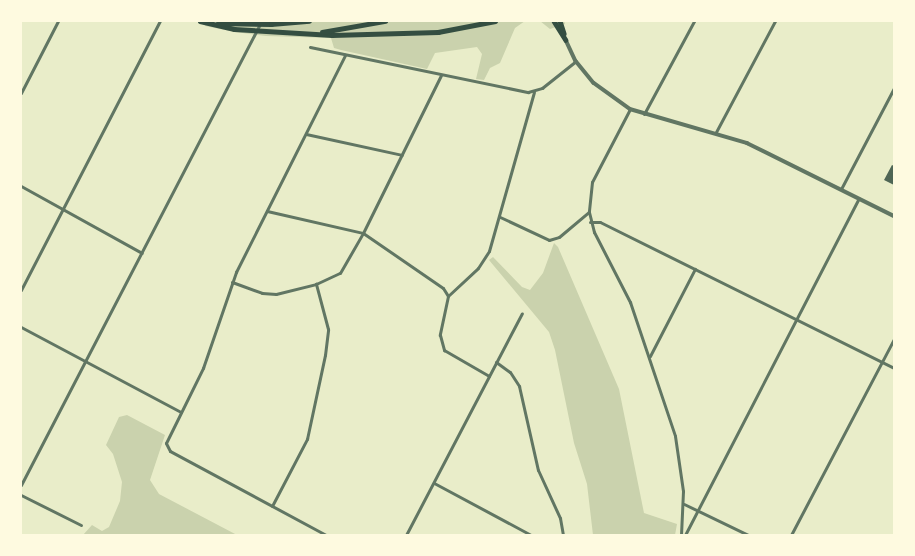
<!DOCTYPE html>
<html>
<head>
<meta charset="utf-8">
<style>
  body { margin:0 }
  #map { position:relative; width:915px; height:556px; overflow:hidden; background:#e9edc9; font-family:Bitter,serif }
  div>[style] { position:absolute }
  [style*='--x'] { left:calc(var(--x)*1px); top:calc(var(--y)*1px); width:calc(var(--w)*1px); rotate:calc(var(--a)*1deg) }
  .green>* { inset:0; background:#cad2ad }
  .building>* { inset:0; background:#4f6655 }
  .minor>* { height:3px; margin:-1.5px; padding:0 1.5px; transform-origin:1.5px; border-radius:1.5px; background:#617663 }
  .tertiary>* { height:3.5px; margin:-1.75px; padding:0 1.75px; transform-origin:1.75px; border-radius:1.75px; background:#617663 }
  .trunk>* { height:4.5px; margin:-2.25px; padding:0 2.25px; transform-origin:2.25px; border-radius:2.25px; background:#344e41 }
  span { translate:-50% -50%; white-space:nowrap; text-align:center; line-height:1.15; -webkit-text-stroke:3px #fefae0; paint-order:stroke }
  .frame { position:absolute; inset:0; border:22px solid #fefae0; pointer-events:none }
</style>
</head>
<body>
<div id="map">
  <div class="green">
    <div style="clip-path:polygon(207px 21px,525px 21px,515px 28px,500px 63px,490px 68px,484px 80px,476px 79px,482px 54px,477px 47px,435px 53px,427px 69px,341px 50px,334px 48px,331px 38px,266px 36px,235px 32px,205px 26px)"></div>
    <div style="clip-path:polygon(540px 21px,564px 21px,565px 24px,550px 29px)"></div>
    <div style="clip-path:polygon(554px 243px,558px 247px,619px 389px,644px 513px,677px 524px,675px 535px,593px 535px,587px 484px,574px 443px,555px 350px,549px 332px,489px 260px,493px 257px,522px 287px,530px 290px,543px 273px)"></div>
    <div style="clip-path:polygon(127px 415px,165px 435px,150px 480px,159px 494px,237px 535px,83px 535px,92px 525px,102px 531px,109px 527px,120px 501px,122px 482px,113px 454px,106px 445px,119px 417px)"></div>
  </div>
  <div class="building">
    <div style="clip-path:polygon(892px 165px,894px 166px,894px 185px,884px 180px)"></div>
  </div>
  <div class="minor">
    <div style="--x:310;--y:47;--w:223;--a:11.7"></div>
    <div style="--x:528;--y:92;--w:15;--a:-16"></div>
    <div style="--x:542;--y:88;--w:43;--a:-38.5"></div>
    <div style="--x:21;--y:93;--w:81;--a:-62.8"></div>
    <div style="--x:630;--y:109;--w:82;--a:117.5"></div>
    <div style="--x:592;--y:182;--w:30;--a:96"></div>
    <div style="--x:589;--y:212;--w:21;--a:76"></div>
    <div style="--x:594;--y:232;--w:79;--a:62.8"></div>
    <div style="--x:630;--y:302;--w:141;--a:71.4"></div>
    <div style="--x:675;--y:436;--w:56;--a:81.7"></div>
    <div style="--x:683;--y:491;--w:44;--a:92.6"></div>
    <div style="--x:644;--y:114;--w:106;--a:-61.7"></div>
    <div style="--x:716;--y:132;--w:126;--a:-62"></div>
    <div style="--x:306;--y:134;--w:98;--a:12.3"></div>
    <div style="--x:21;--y:186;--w:138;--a:29"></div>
    <div style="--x:841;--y:189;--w:114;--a:-62.3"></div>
    <div style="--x:267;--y:211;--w:98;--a:12.9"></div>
    <div style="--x:363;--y:233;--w:97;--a:34.5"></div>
    <div style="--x:443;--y:288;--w:9;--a:58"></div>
    <div style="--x:448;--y:296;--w:40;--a:102"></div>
    <div style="--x:440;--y:335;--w:16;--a:75"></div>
    <div style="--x:444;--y:350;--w:52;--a:30"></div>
    <div style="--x:500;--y:217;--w:54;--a:25.1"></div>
    <div style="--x:549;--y:240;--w:10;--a:-17"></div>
    <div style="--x:559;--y:237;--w:39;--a:-40"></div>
    <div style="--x:590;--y:222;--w:10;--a:0"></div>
    <div style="--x:600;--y:222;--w:328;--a:26.4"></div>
    <div style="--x:232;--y:282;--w:32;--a:20"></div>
    <div style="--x:262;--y:293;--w:14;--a:4"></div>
    <div style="--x:276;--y:294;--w:41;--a:-14"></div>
    <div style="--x:316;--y:284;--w:26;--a:-25"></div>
    <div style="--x:340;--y:273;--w:46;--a:-60.1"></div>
    <div style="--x:363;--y:233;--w:176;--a:-63.7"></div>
    <div style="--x:21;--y:290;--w:303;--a:-62.7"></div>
    <div style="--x:448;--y:296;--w:41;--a:-43"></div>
    <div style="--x:478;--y:268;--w:20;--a:-57"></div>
    <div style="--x:489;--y:251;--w:165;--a:-74.2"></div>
    <div style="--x:21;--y:327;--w:181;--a:28"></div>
    <div style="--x:650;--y:356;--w:98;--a:-62.7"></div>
    <div style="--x:496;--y:362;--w:17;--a:36"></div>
    <div style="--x:510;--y:372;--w:17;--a:57"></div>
    <div style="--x:519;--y:386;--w:86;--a:77.3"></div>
    <div style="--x:538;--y:470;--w:53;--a:65.4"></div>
    <div style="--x:560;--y:518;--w:17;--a:80"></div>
    <div style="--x:434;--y:483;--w:110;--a:28.2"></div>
    <div style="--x:21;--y:485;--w:519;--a:-62.6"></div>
    <div style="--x:21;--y:495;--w:67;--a:26.6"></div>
    <div style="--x:684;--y:504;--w:71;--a:25.8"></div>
    <div style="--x:272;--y:506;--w:76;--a:-62.4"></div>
    <div style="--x:307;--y:439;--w:86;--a:-77.9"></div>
    <div style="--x:325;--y:355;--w:26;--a:-83"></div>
    <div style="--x:328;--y:329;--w:47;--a:-104.9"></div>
    <div style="--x:326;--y:535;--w:177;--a:-151.7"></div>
    <div style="--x:170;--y:451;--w:9;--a:-117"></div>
    <div style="--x:166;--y:443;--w:84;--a:-63.7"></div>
    <div style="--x:203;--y:368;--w:102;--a:-71"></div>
    <div style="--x:236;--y:272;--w:243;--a:-63.3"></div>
    <div style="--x:406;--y:535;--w:250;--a:-62.4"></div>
    <div style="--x:685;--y:535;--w:379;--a:-62.7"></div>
    <div style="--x:791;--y:535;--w:221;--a:-62.3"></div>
  </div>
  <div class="tertiary">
    <div style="--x:566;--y:40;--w:23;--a:65"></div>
    <div style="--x:576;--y:61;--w:28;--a:51"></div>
    <div style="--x:594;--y:83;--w:44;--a:35.8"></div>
    <div style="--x:630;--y:109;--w:122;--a:16.2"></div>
    <div style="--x:747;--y:143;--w:164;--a:26.4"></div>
  </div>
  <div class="trunk">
    <div style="--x:200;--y:21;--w:35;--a:13"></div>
    <div style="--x:234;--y:29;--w:98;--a:3.5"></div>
    <div style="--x:332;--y:35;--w:106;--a:-1.6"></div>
    <div style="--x:438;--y:32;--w:58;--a:-10.9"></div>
    <div style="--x:554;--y:21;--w:22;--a:58"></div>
    <div style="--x:560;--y:21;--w:13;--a:72"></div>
    <div style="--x:218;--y:23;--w:53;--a:1.1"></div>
    <div style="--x:271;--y:24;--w:38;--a:-5"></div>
    <div style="--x:322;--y:32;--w:64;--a:-9.9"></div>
  </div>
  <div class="frame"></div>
</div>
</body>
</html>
